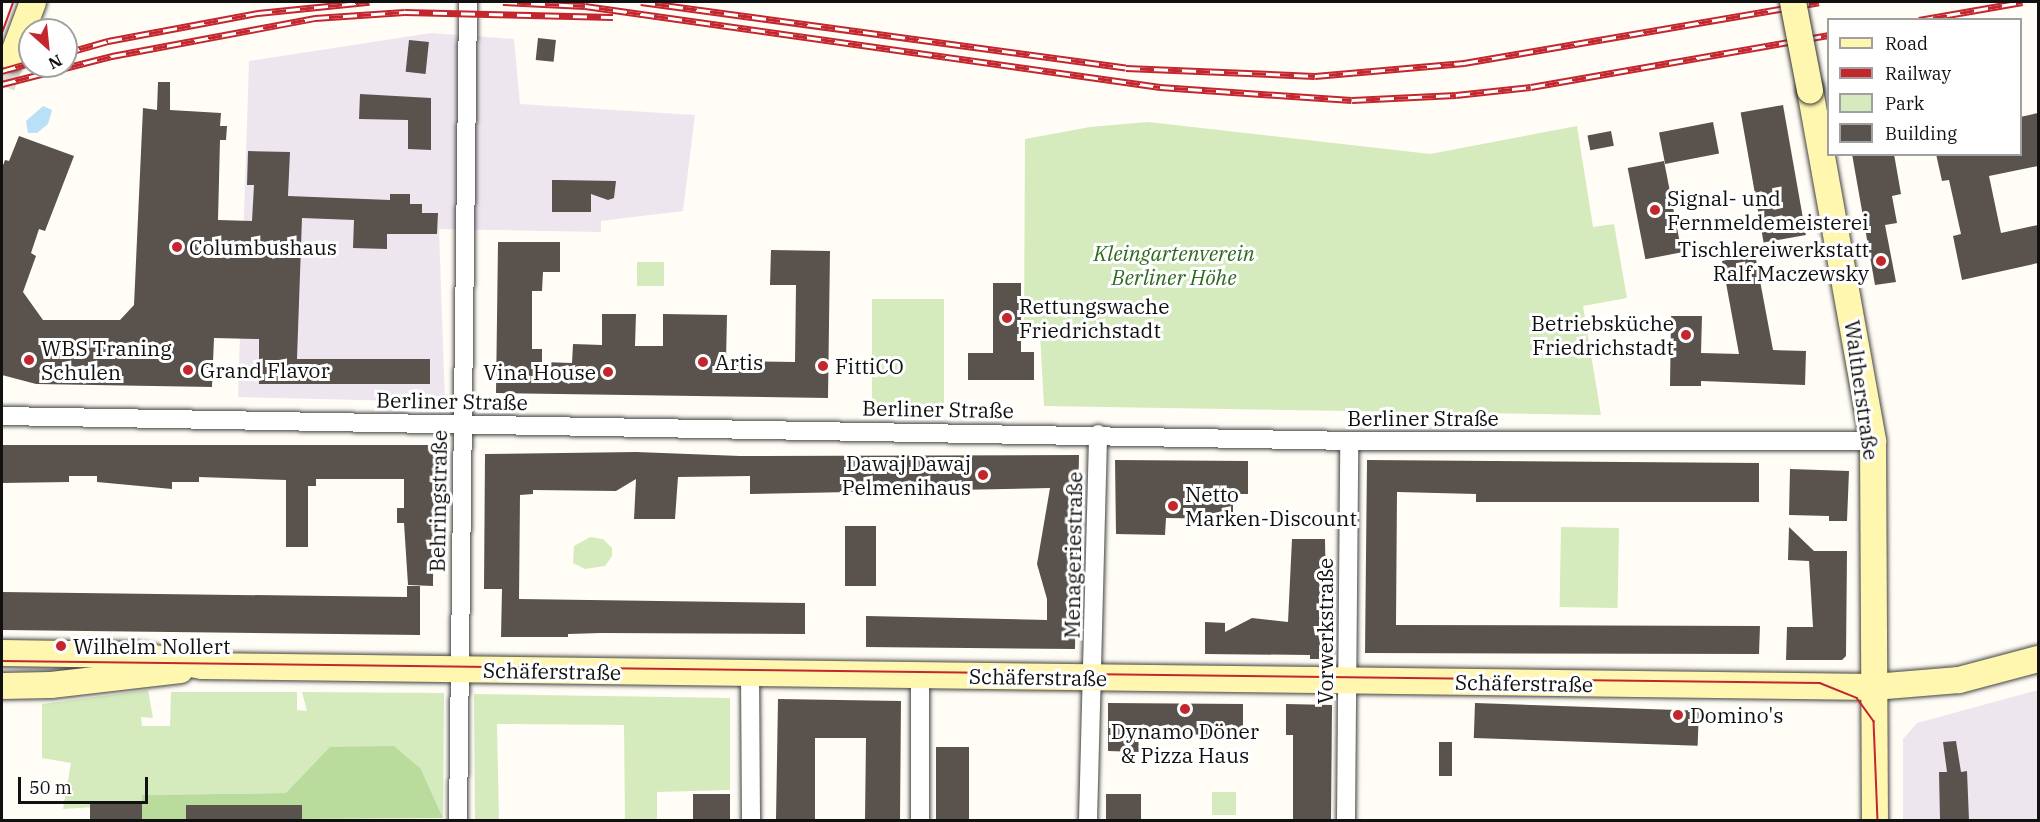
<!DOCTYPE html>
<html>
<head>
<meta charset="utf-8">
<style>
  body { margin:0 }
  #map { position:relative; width:2040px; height:822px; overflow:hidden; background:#fffdf5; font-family:"IBM Plex Serif",serif }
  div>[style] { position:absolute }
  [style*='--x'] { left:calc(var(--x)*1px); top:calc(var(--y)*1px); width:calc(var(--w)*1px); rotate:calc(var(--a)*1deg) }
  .industrial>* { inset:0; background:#eee6ef }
  .green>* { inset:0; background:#d5ebbd; transform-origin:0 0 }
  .forest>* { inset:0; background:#b9dc9c }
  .water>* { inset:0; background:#b9e0f7 }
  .building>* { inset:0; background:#5a524d; transform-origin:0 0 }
  .secondary-tunnel>* { height:26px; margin-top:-13px; transform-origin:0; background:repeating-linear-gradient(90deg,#dbdad3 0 26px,transparent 0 39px) }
  .roads { filter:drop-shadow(0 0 2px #444) drop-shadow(0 0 2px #444) }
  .street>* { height:18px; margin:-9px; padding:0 9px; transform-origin:9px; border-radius:9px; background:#fff }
  .secondary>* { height:26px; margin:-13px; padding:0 13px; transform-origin:13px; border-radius:13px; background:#fff6b0 }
  .tram>* { height:1.5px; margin:-0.75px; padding:0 0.75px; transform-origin:0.75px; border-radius:0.75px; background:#c4262e }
  .rail>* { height:7px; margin-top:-3.5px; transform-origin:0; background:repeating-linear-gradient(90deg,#fff 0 14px,#c4262e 0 28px); box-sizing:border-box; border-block:2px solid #c4262e }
  .bridges { filter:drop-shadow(0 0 2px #333) drop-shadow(0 0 2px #333) }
  .secondary-bridge>* { height:26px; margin:-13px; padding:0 13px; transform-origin:13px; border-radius:13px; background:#fff6b0 }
  .dots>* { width:16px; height:16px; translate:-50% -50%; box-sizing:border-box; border:3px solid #fff; border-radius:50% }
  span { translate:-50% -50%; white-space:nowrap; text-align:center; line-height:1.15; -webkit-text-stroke:6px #fff; paint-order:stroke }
  .poi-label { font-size:21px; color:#111 }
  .left { translate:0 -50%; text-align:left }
  .right { translate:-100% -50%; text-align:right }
  .park-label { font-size:21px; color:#2f6b1f; font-style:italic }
  .street-label { font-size:21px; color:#111 }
  .frame { position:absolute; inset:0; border:3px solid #111; pointer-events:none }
  .legend { position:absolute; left:1827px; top:18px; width:195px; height:138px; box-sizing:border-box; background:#fff; border:2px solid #a0a0a0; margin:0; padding:8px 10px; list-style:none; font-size:18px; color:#111 }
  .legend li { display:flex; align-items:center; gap:12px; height:30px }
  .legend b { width:30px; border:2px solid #a0a0a0 }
  .north { position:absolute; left:18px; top:18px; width:60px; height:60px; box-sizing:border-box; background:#fff; border:2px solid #a0a0a0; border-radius:50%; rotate:153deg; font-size:16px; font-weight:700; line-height:24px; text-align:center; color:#111 }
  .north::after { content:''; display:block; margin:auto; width:21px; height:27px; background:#c4262e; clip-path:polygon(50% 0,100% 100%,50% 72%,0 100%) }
  .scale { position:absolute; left:18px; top:777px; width:130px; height:27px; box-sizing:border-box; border:3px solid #111; border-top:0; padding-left:8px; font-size:18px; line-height:21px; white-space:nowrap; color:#111; -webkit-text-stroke:4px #fff; paint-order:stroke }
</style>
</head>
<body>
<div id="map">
  <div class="industrial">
    <div style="clip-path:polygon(431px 33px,514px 39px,520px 104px,695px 115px,683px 211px,601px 221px,601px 232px,439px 229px,445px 402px,238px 397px,249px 61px)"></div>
    <div style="clip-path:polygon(2038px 690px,2038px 820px,1903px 820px,1903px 739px,1917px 723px)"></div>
  </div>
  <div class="green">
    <div style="clip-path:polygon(1148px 122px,1430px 154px,1577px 126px,1593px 227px,1614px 224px,1627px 298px,1583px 306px,1601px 415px,1044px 406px,1040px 333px,1024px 332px,1025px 139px,1090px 127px)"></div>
    <div style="left:637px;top:262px;width:27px;height:24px"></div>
    <div style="left:872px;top:299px;width:72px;height:105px"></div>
    <div style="left:1561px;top:527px;width:58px;height:80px;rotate:1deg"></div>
    <div style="clip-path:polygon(590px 537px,603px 539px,612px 548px,612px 556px,605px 566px,585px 569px,573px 563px,574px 546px)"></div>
    <div style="clip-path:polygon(148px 690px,153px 718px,141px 717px,142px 726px,170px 726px,171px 692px,297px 692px,297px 710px,307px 711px,302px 692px,444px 693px,443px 818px,421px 769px,330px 748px,287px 793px,142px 795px,142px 804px,63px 809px,71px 763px,42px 758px,42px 704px)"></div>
    <div style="clip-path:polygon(474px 694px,730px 698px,730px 790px,657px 792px,657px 820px,625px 820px,624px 725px,497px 724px,499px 820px,475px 820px)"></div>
    <div style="left:1212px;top:792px;width:24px;height:23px"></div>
  </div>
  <div class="forest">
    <div style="clip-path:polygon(394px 746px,421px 769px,443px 818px,142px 820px,142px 795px,286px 793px,330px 747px)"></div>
  </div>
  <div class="water">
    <div style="clip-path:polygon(43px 106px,52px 110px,48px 124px,37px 133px,28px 133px,26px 121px)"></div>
  </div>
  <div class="building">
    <div style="left:538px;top:38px;width:18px;height:22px;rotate:6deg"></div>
    <div style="left:409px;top:40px;width:20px;height:32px;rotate:6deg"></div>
    <div style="clip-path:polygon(158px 82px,170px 82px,170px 110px,221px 113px,220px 126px,227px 126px,226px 140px,220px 140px,218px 220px,252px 221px,254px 185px,247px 185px,248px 151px,290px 152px,288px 196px,390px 200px,390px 194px,410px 194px,410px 204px,422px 204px,422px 213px,438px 213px,437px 234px,387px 234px,387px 249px,353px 248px,354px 220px,302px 218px,297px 359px,430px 359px,430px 384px,259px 384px,259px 339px,214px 338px,212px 387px,36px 384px,2px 375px,2px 168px,5px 160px,9px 161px,19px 136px,74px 156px,45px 231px,39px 229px,31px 253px,36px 256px,23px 292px,43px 320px,120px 320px,134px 305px,143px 108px,157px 110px)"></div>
    <div style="clip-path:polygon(360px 94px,431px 98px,431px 150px,408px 149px,408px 120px,359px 119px)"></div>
    <div style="left:1783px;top:105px;width:132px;height:43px;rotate:80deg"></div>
    <div style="clip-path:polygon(2038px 113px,2038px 166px,1989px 176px,2001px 233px,2038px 225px,2038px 263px,1962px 280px,1953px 236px,1961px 234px,1949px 180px,1942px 181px,1936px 154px,2020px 154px,2020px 117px)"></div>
    <div style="left:1713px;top:122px;width:32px;height:55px;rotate:79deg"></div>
    <div style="left:1611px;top:131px;width:15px;height:24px;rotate:79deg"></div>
    <div style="clip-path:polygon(1852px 154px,1894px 154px,1901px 194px,1892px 196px,1897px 223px,1885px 225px,1896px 282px,1875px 285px)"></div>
    <div style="left:1664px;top:161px;width:93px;height:37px;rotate:79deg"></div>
    <div style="clip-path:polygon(552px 180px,558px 180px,616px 181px,614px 198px,608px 200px,591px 194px,591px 212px,552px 212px)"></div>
    <div style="clip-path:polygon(498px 242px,560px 242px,560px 272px,543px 272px,542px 291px,532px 291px,532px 349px,542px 349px,542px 362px,572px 363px,573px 344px,602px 345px,602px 314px,636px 314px,635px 346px,663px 346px,663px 314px,727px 315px,726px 361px,795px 362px,796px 285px,770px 285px,771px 250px,830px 251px,828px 398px,496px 393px)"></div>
    <div style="clip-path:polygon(1755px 254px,1773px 350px,1806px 351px,1805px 385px,1701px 381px,1701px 386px,1670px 386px,1671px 316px,1702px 316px,1701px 353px,1739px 354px,1722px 261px)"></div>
    <div style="clip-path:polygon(993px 283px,1021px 283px,1021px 352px,1034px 352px,1034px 380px,968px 380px,968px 353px,993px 353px)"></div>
    <div style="clip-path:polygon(2px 445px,428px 445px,434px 454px,433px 586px,408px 585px,404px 523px,397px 523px,397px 508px,404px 508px,404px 479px,316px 479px,316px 486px,308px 486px,308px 547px,286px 547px,286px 480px,199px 477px,199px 482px,172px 482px,172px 489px,97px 482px,97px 476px,69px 476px,69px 482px,2px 483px)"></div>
    <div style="clip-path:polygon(636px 452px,740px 456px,1079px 455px,1075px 649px,866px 647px,866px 616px,1047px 620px,1047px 599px,1037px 564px,1050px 488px,750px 494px,750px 476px,678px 477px,675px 519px,634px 519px,636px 479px,616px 491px,533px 490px,533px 494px,520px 495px,519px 599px,805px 603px,805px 634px,601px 633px,568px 634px,568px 637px,501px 637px,502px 589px,484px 589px,485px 454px)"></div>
    <div style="clip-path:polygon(1115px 460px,1248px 461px,1248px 494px,1233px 494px,1233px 519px,1166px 518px,1165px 535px,1116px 534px)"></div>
    <div style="clip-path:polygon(1367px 460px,1759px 463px,1759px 502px,1476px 502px,1476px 494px,1397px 492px,1396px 625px,1760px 626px,1759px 654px,1365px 653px)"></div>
    <div style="clip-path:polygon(1790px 469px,1849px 471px,1847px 521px,1829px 521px,1829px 516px,1789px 515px)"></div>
    <div style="left:845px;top:526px;width:31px;height:60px"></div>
    <div style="clip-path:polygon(1789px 527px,1814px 551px,1847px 551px,1846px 656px,1842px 660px,1786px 660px,1787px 627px,1813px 627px,1809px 561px,1788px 560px)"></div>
    <div style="clip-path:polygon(1292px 539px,1325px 539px,1327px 652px,1321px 659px,1310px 659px,1310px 655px,1205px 654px,1205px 622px,1225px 623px,1225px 632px,1252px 618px,1288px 622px)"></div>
    <div style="clip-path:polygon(407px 586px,420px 586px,420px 635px,2px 630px,2px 592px,407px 597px)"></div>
    <div style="clip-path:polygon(778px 699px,901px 701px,900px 820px,865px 820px,866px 738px,815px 738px,815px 820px,776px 820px)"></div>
    <div style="clip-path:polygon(1108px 703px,1243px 704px,1243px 735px,1138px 734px,1139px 752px,1108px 751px)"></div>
    <div style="left:1475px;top:703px;width:224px;height:35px;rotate:2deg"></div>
    <div style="clip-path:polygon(1286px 704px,1332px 705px,1331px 820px,1293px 820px,1293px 735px,1286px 735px)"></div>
    <div style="clip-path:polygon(1956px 741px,1961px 772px,1967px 771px,1969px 820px,1940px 820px,1939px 772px,1947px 772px,1943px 742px)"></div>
    <div style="left:1439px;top:742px;width:13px;height:34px"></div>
    <div style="left:936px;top:747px;width:33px;height:73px"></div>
    <div style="left:693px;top:794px;width:37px;height:26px"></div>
    <div style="left:1106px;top:794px;width:35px;height:26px"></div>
    <div style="left:142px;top:804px;width:16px;height:52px;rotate:90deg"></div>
    <div style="left:302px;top:805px;width:15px;height:116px;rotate:90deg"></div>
  </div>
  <div class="secondary-tunnel">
    <div style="--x:2;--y:86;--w:30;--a:-70"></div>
  </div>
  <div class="roads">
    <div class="street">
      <div style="--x:2;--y:416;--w:1347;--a:1.06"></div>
      <div style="--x:1349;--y:441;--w:524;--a:0"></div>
      <div style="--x:750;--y:673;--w:147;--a:89.6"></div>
      <div style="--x:458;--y:820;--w:818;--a:-89.3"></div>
      <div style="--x:920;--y:820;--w:145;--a:-90"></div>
      <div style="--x:1088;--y:820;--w:386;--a:-88.5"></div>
      <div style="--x:1346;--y:820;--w:379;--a:-89.5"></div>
    </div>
    <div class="secondary">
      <div style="--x:12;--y:58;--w:60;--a:-69.4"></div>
      <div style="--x:1810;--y:90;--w:357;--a:79.8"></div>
      <div style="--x:1873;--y:441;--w:379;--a:89.7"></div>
      <div style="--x:2;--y:653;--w:135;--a:0.8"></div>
      <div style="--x:137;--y:655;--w:66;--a:9.6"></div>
      <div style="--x:202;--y:666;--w:1672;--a:0.72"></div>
      <div style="--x:1874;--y:687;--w:85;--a:-4.7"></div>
      <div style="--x:1959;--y:680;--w:82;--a:-14.9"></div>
      <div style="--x:2;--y:686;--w:49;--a:-1.2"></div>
      <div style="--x:51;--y:685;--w:130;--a:-6.6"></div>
    </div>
  </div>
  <div class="tram">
    <div style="--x:2;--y:33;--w:33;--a:-70"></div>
    <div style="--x:2;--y:661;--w:1818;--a:0.69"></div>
    <div style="--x:1820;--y:683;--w:40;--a:22"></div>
    <div style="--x:1857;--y:698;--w:29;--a:54"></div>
    <div style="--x:1874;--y:721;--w:99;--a:87.7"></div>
  </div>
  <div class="rail">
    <div style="--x:503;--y:2;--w:82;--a:2.8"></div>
    <div style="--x:585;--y:6;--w:581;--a:8.02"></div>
    <div style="--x:1160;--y:87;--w:192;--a:3.9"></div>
    <div style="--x:1352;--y:100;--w:104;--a:-2.8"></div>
    <div style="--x:1456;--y:95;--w:75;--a:-6.1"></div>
    <div style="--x:1531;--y:87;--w:302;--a:-9.9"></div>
    <div style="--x:641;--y:2;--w:489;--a:7.7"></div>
    <div style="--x:1126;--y:68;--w:189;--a:2.4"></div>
    <div style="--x:1315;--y:76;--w:150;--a:-5"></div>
    <div style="--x:1464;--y:63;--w:360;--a:-9.7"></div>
    <div style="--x:1919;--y:20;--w:105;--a:-9.9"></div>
    <div style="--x:66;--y:53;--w:44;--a:-15.9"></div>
    <div style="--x:108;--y:41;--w:153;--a:-10.6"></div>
    <div style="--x:258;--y:13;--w:112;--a:-5.7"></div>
    <div style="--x:2;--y:71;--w:29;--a:-16"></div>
    <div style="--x:2;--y:84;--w:114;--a:-14.3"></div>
    <div style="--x:112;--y:56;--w:207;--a:-10.6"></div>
    <div style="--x:315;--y:18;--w:90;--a:-3.8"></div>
    <div style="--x:405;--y:12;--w:208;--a:1.4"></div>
  </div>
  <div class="bridges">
    <div class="secondary-bridge">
      <div style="--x:1793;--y:2;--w:90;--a:79.1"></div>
    </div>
  </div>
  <div class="dots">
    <div style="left:1655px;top:210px;background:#c4262e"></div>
    <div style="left:177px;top:247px;background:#c4262e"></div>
    <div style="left:1881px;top:261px;background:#c4262e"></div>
    <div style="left:1007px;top:318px;background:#c4262e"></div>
    <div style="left:1686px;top:335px;background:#c4262e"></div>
    <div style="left:29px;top:360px;background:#c4262e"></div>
    <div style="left:703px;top:362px;background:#c4262e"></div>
    <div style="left:823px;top:366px;background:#c4262e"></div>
    <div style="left:188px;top:370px;background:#c4262e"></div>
    <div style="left:608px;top:372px;background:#c4262e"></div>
    <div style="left:983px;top:475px;background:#c4262e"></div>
    <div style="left:1173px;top:506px;background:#c4262e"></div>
    <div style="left:61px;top:646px;background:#c4262e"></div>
    <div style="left:1185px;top:709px;background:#c4262e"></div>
    <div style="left:1678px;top:715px;background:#c4262e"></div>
  </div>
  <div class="poi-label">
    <span class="left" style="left:1667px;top:210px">Signal- und<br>Fernmeldemeisterei</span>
    <span class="left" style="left:189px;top:247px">Columbushaus</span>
    <span class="right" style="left:1869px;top:261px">Tischlereiwerkstatt<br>Ralf Maczewsky</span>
    <span class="left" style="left:1019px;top:318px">Rettungswache<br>Friedrichstadt</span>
    <span class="right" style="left:1674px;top:335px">Betriebsküche<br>Friedrichstadt</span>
    <span class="left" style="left:41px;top:360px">WBS Traning<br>Schulen</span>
    <span class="left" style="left:715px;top:362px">Artis</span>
    <span class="left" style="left:835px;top:366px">FittiCO</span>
    <span class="left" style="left:200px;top:370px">Grand Flavor</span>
    <span class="right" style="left:596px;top:372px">Vina House</span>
    <span class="right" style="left:971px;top:475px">Dawaj Dawaj<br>Pelmenihaus</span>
    <span class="left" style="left:1185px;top:506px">Netto<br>Marken-Discount</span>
    <span class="left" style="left:73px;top:646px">Wilhelm Nollert</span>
    <span class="left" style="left:1690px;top:715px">Domino's</span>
    <span style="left:1185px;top:743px">Dynamo Döner<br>&amp; Pizza Haus</span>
  </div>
  <div class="park-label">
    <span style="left:1174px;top:265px">Kleingartenverein<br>Berliner Höhe</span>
  </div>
  <div class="street-label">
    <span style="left:1862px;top:390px;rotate:82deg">Waltherstraße</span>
    <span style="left:452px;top:401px;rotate:1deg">Berliner Straße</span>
    <span style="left:938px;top:409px;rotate:1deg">Berliner Straße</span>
    <span style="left:1423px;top:418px">Berliner Straße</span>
    <span style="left:438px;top:501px;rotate:-89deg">Behringstraße</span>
    <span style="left:1073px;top:555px;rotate:-89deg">Menageriestraße</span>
    <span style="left:1325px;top:631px;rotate:-90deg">Vorwerkstraße</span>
    <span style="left:552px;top:671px;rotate:1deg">Schäferstraße</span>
    <span style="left:1038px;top:677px;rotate:1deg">Schäferstraße</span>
    <span style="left:1524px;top:683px;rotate:1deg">Schäferstraße</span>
  </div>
  <div class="frame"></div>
  <ul class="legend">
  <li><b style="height:8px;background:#fff6b0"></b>Road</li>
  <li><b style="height:8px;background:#c4262e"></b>Railway</li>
  <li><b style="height:16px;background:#d5ebbd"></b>Park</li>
  <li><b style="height:16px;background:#5a524d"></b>Building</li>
  </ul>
  <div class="north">N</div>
  <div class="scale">50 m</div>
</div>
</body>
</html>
